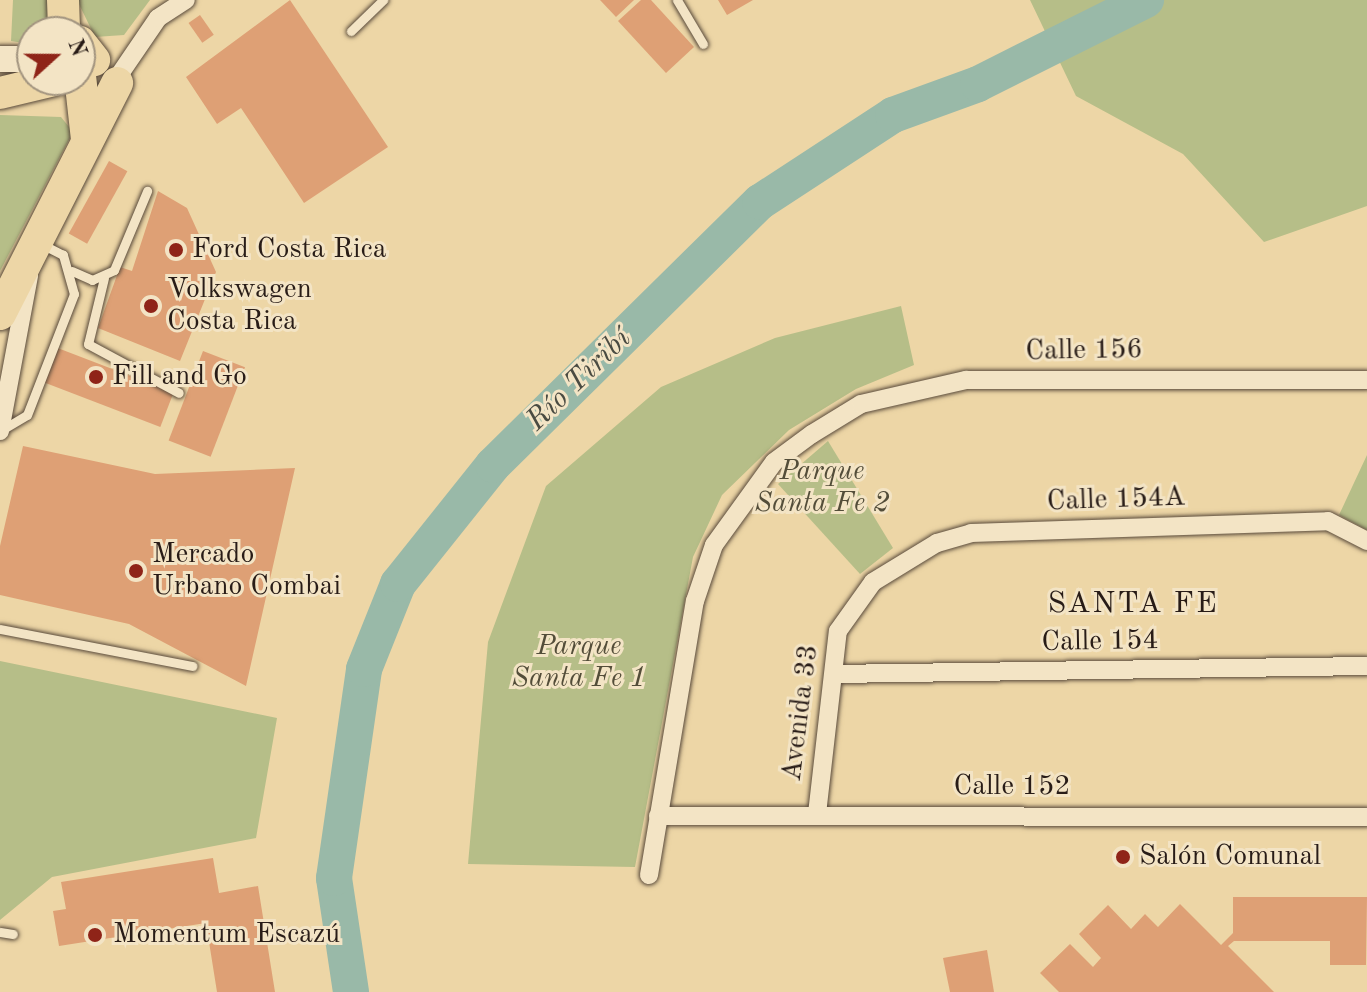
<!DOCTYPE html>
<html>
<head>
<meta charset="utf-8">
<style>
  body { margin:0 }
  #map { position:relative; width:1367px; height:992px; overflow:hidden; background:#edd6a6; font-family:"Old Standard TT",serif }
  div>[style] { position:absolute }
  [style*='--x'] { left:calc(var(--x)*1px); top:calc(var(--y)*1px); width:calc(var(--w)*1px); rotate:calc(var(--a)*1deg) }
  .green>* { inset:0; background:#b6be88 }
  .river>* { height:36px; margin:-18px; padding:0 18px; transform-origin:18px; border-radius:18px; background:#99b9a8 }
  .building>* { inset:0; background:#dea075; transform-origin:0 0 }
  .roads { filter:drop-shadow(0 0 2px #594a3b) drop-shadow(0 0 2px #594a3b) }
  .lane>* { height:9px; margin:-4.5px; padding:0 4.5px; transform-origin:4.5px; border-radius:4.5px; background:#f3e4c5 }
  .street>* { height:18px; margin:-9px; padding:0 9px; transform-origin:9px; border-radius:9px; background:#f3e4c5 }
  .secondary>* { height:26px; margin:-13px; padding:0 13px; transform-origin:13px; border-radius:13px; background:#f3e4c5 }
  .highway>* { height:32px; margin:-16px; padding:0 16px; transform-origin:16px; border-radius:16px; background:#edd6a6 }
  .dots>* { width:22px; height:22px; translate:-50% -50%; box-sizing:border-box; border:4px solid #f3e4c5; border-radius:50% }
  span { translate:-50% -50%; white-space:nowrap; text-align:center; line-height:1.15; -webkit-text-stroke:6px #f3e4c5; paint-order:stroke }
  .poi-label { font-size:28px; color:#281c17 }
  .left { translate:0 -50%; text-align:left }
  .street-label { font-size:28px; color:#281c17 }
  .park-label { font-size:28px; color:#534d39; font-style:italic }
  .water-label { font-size:30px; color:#4a4b42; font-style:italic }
  .neighbourhood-label { font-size:30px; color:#281c17; letter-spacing:2px }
  .north { position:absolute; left:16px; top:16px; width:80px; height:80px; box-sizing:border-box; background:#f3e4c5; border:2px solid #a2947f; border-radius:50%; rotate:69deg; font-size:22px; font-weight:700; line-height:32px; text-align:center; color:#281c17 }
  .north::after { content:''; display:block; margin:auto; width:28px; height:36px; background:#8f2418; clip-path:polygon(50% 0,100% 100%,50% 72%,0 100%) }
</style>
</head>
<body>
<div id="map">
  <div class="green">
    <div style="clip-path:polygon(13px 0,48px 0,51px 32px,32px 32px,30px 44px,11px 41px)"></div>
    <div style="clip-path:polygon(77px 0,150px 0,124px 35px,95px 37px)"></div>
    <div style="clip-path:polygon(1030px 0,1367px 0,1367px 206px,1264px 242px,1183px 154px,1076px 96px)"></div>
    <div style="clip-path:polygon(0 115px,61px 117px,73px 132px,0 271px)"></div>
    <div style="clip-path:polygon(901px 306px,914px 365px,856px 389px,789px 430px,722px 495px,693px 557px,635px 867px,468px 864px,488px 642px,546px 486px,661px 387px,775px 338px)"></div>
    <div style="clip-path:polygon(828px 441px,893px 548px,860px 574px,778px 484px)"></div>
    <div style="clip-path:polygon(1367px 455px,1367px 530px,1339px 515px)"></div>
    <div style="clip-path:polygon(0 661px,277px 718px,256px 838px,52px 877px,0 920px)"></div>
  </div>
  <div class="river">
    <div style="--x:351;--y:992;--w:115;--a:-98.5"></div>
    <div style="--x:334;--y:878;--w:211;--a:-81.8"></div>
    <div style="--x:364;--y:669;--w:92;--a:-68.2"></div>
    <div style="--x:398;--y:584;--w:152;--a:-51.4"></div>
    <div style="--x:493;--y:465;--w:375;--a:-44.6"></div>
    <div style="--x:760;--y:202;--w:159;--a:-33.2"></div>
    <div style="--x:893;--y:115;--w:90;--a:-20"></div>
    <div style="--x:978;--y:84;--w:188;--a:-26.6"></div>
  </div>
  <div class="building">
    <div style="clip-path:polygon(290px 0,388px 147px,304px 203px,241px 108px,217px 124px,186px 77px)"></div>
    <div style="clip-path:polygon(600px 0,634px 0,616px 17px)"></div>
    <div style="clip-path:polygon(641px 0,651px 0,694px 47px,666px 73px,618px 21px)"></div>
    <div style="clip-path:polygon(718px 0,753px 0,727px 15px)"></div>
    <div style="left:200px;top:15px;width:24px;height:14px;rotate:55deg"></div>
    <div style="left:109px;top:161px;width:21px;height:83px;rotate:29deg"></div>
    <div style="clip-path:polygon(158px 191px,187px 208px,216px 272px,180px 361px,98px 328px,120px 267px,132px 271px)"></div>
    <div style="left:55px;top:347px;width:127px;height:37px;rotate:21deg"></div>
    <div style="left:203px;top:351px;width:45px;height:96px;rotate:21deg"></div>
    <div style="clip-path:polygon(23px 446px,155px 474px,295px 468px,246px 686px,129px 624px,0 595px,0 546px)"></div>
    <div style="clip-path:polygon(213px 858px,219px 893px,258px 886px,275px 992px,217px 992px,206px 923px,59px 946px,53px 911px,66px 909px,61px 882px)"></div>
    <div style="clip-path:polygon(1233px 897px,1367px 897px,1366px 965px,1330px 965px,1330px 941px,1234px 941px,1228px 946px,1274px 992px,1059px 992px,1040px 973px,1070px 944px,1093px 967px,1101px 958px,1079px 934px,1108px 905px,1131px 929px,1145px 914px,1158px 927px,1180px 904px,1221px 945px,1233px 933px)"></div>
    <div style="clip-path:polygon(987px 950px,994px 992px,950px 992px,943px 958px)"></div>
  </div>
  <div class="roads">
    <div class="lane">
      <div style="--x:677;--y:0;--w:51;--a:59.4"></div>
      <div style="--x:351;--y:31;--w:45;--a:-44.1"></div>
      <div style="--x:72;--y:271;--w:22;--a:24"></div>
      <div style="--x:92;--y:280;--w:24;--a:-24"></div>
      <div style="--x:114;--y:270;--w:86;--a:-67.3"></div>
      <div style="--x:104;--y:278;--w:68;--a:103.6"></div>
      <div style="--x:88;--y:344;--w:103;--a:28.3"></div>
      <div style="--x:0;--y:431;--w:31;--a:-31"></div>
      <div style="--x:27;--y:415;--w:130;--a:-68.8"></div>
      <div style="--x:74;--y:294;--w:41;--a:-105.8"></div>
      <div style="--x:63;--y:255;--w:22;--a:-153"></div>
      <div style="--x:0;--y:629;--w:196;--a:10.9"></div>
      <div style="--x:0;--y:932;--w:13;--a:9"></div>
    </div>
    <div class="street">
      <div style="--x:111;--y:87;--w:83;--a:-55.7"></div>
      <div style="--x:158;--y:18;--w:33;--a:-33"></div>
      <div style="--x:0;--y:431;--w:158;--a:-79.4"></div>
      <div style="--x:834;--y:674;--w:533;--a:-0.86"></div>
      <div style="--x:817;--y:814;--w:184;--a:-83.5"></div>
      <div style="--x:838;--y:631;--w:60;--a:-54.5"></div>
      <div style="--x:873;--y:582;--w:75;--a:-31.4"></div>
      <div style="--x:937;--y:543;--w:35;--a:-16"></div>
      <div style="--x:971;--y:533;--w:357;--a:-1.9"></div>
      <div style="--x:1328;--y:521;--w:44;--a:27.1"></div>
      <div style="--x:658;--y:816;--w:709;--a:0.08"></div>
      <div style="--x:649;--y:875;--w:278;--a:-80.5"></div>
      <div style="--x:695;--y:601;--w:59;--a:-71.3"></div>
      <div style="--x:714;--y:545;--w:102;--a:-54.1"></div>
      <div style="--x:774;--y:462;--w:47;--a:-36.4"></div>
      <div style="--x:812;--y:434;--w:57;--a:-31.5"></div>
      <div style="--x:861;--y:404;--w:108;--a:-12.9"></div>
      <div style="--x:966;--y:380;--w:401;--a:0"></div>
    </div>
    <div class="secondary">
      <div style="--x:0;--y:59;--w:32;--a:0"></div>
    </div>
    <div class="highway">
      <div style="--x:63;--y:0;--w:32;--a:88"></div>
      <div style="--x:80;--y:42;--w:23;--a:52"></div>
      <div style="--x:80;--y:76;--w:63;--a:83.7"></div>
      <div style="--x:0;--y:93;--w:56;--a:-13.5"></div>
      <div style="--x:0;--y:314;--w:259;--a:-63.1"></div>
    </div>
  </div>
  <div class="dots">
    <div style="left:176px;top:250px;background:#8f2418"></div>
    <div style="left:151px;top:306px;background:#8f2418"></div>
    <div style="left:96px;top:377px;background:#8f2418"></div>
    <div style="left:136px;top:571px;background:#8f2418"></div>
    <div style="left:1123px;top:857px;background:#8f2418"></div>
    <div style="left:95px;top:935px;background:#8f2418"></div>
  </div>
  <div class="poi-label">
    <span class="left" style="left:192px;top:250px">Ford Costa Rica</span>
    <span class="left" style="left:167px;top:306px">Volkswagen<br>Costa Rica</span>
    <span class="left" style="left:112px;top:377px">Fill and Go</span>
    <span class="left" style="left:152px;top:571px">Mercado<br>Urbano Combai</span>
    <span class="left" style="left:1139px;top:857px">Salón Comunal</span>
    <span class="left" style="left:113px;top:935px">Momentum Escazú</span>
  </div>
  <div class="street-label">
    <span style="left:1084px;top:351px;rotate:-1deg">Calle 156</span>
    <span style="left:1116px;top:500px;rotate:-2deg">Calle 154A</span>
    <span style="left:1100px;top:642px;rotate:-1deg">Calle 154</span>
    <span style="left:801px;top:713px;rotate:-83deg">Avenida 33</span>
    <span style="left:1012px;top:787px">Calle 152</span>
  </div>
  <div class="park-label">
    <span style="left:822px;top:488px">Parque<br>Santa Fe 2</span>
    <span style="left:579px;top:663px">Parque<br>Santa Fe 1</span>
  </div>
  <div class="water-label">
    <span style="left:579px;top:380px;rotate:-44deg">Río Tiribí</span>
  </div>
  <div class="neighbourhood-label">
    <span style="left:1133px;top:604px">SANTA FE</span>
  </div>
  <div class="north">N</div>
</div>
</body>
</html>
